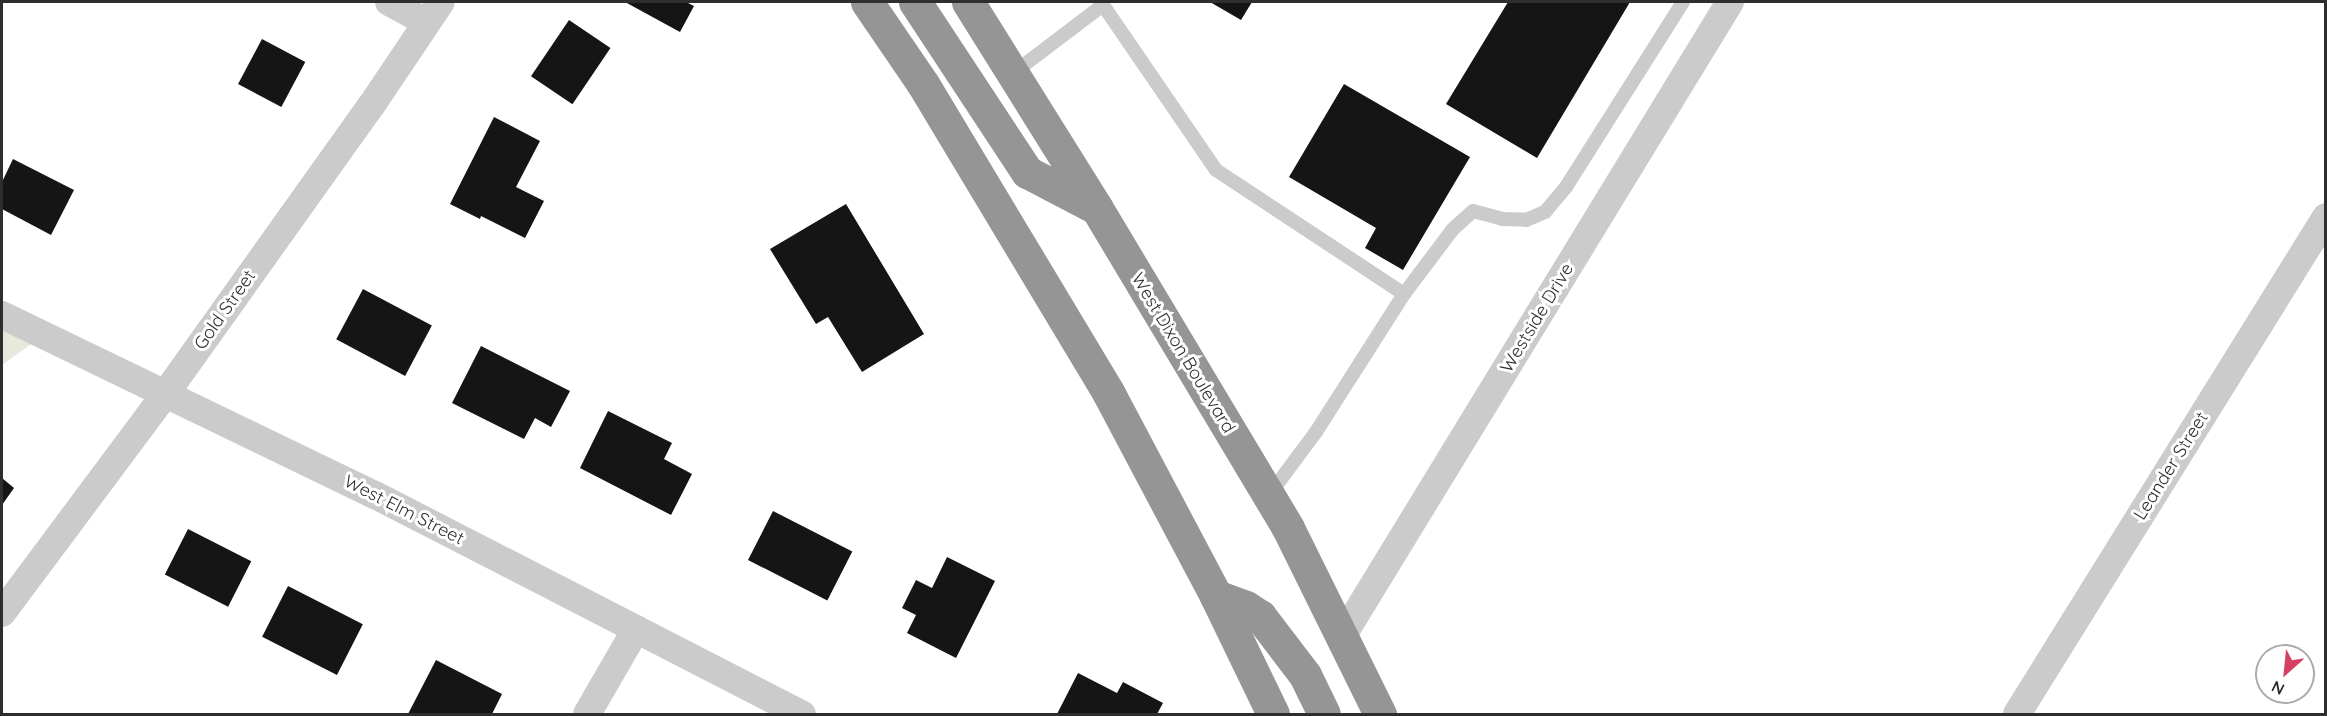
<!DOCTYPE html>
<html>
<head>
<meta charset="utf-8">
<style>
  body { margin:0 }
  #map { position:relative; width:2327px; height:716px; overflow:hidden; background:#fff; font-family:Quicksand,sans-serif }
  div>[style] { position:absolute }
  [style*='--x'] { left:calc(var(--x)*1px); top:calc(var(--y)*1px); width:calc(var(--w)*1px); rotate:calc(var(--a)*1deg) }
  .green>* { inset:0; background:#e6eadd }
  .building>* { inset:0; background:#151515; transform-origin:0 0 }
  .lane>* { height:14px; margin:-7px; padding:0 7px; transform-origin:7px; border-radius:7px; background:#cbcbcb }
  .street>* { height:28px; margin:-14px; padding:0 14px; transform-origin:14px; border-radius:14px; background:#cbcbcb }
  .highway>* { height:33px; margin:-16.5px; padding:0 16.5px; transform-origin:16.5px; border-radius:16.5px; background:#959595 }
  span { translate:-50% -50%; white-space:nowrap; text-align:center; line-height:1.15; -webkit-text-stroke:6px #fff; paint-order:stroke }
  .street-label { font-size:18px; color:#2e2e2e }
  .frame { position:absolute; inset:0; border:3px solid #2e2e2e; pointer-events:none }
  .north { position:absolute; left:2255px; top:644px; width:60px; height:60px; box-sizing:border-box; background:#fff; border:2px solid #ababab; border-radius:50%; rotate:207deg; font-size:16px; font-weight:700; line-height:24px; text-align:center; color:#2e2e2e }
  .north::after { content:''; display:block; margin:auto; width:21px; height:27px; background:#d44163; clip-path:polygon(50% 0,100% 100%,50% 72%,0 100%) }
</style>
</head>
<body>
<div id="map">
  <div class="green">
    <div style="clip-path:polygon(2px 315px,44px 335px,2px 365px)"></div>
  </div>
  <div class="building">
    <div style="clip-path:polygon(625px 2px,686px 2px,694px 6px,680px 32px)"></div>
    <div style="clip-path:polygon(1210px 2px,1252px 2px,1241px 20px)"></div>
    <div style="clip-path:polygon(1508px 2px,1630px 2px,1537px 158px,1446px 104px)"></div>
    <div style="left:569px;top:20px;width:50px;height:68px;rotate:34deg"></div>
    <div style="left:262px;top:39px;width:49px;height:51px;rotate:28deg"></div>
    <div style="clip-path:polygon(1344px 84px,1470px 157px,1403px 270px,1365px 248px,1376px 228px,1289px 177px)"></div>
    <div style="clip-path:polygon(494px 117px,540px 141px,516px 187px,544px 201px,525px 238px,481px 216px,480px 219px,450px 204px)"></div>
    <div style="clip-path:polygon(13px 159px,74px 190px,51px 235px,2px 209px,2px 182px)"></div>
    <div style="clip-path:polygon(846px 204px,924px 334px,862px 372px,828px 317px,816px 324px,770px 249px)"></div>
    <div style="left:363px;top:289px;width:78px;height:57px;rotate:28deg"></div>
    <div style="clip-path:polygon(481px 346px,570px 391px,551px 427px,535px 418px,524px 439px,452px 403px)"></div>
    <div style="clip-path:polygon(608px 411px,672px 443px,664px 459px,692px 474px,671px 515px,580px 468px)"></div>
    <div style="clip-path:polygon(2px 478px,14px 488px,2px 505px)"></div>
    <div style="left:773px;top:511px;width:89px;height:55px;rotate:27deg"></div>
    <div style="left:188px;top:529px;width:71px;height:51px;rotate:27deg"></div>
    <div style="clip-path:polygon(947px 557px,995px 581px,956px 658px,907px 633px,916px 615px,902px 608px,916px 580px,932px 588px)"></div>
    <div style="left:288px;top:586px;width:84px;height:57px;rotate:27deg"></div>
    <div style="clip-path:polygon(436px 660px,502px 694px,492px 714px,408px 714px)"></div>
    <div style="clip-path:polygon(1078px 673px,1117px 693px,1123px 682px,1163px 703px,1157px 714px,1057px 714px)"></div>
  </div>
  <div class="lane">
    <div style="--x:1103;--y:5;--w:200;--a:55.6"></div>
    <div style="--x:1216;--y:170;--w:225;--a:33.4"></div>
    <div style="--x:1012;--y:74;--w:114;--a:-37.2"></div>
    <div style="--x:1103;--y:5;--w:3;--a:-90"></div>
    <div style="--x:1269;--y:495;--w:79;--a:-53.3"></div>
    <div style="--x:1316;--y:432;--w:164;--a:-57.5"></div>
    <div style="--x:1404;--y:294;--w:81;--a:-53"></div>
    <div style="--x:1453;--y:229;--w:27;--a:-42"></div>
    <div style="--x:1473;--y:211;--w:30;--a:15"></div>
    <div style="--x:1502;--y:219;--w:24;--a:2"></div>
    <div style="--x:1526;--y:220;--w:21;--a:-23"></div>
    <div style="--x:1545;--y:212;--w:33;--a:-50"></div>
    <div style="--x:1566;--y:187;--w:219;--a:-57.7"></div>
  </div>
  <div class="street">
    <div style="--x:389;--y:2;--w:42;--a:28.4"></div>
    <div style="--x:2;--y:315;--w:414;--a:25.8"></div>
    <div style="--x:375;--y:495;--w:480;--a:27.2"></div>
    <div style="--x:2;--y:613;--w:274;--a:-53.3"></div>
    <div style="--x:166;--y:393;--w:353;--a:-54.5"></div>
    <div style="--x:371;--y:106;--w:125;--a:-56.1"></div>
    <div style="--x:1343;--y:635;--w:742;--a:-58.56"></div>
    <div style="--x:587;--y:714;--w:98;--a:-60"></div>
    <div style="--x:2017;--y:714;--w:585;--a:-58.13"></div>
  </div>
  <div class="highway">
    <div style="--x:867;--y:2;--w:99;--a:55.7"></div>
    <div style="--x:923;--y:84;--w:359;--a:59"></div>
    <div style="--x:1108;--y:392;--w:231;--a:62.1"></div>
    <div style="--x:1216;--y:596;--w:131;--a:64.2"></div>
    <div style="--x:915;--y:2;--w:204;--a:56.6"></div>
    <div style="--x:1027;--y:172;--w:76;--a:27.6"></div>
    <div style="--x:968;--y:2;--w:242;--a:58"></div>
    <div style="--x:1096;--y:207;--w:374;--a:59.1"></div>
    <div style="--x:1288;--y:528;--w:208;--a:63.7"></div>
    <div style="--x:1216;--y:596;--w:32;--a:20"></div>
    <div style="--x:1246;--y:607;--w:17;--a:33"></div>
    <div style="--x:1260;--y:616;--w:74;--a:52.7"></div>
    <div style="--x:1305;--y:675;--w:43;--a:64"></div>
  </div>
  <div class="street-label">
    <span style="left:225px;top:310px;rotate:-55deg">Gold Street</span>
    <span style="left:1537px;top:318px;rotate:-59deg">Westside Drive</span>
    <span style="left:1183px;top:353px;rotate:59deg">West Dixon Boulevard</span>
    <span style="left:2171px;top:466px;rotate:-58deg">Leander Street</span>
    <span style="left:404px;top:510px;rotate:27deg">West Elm Street</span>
  </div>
  <div class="frame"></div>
  <div class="north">N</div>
</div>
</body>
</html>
